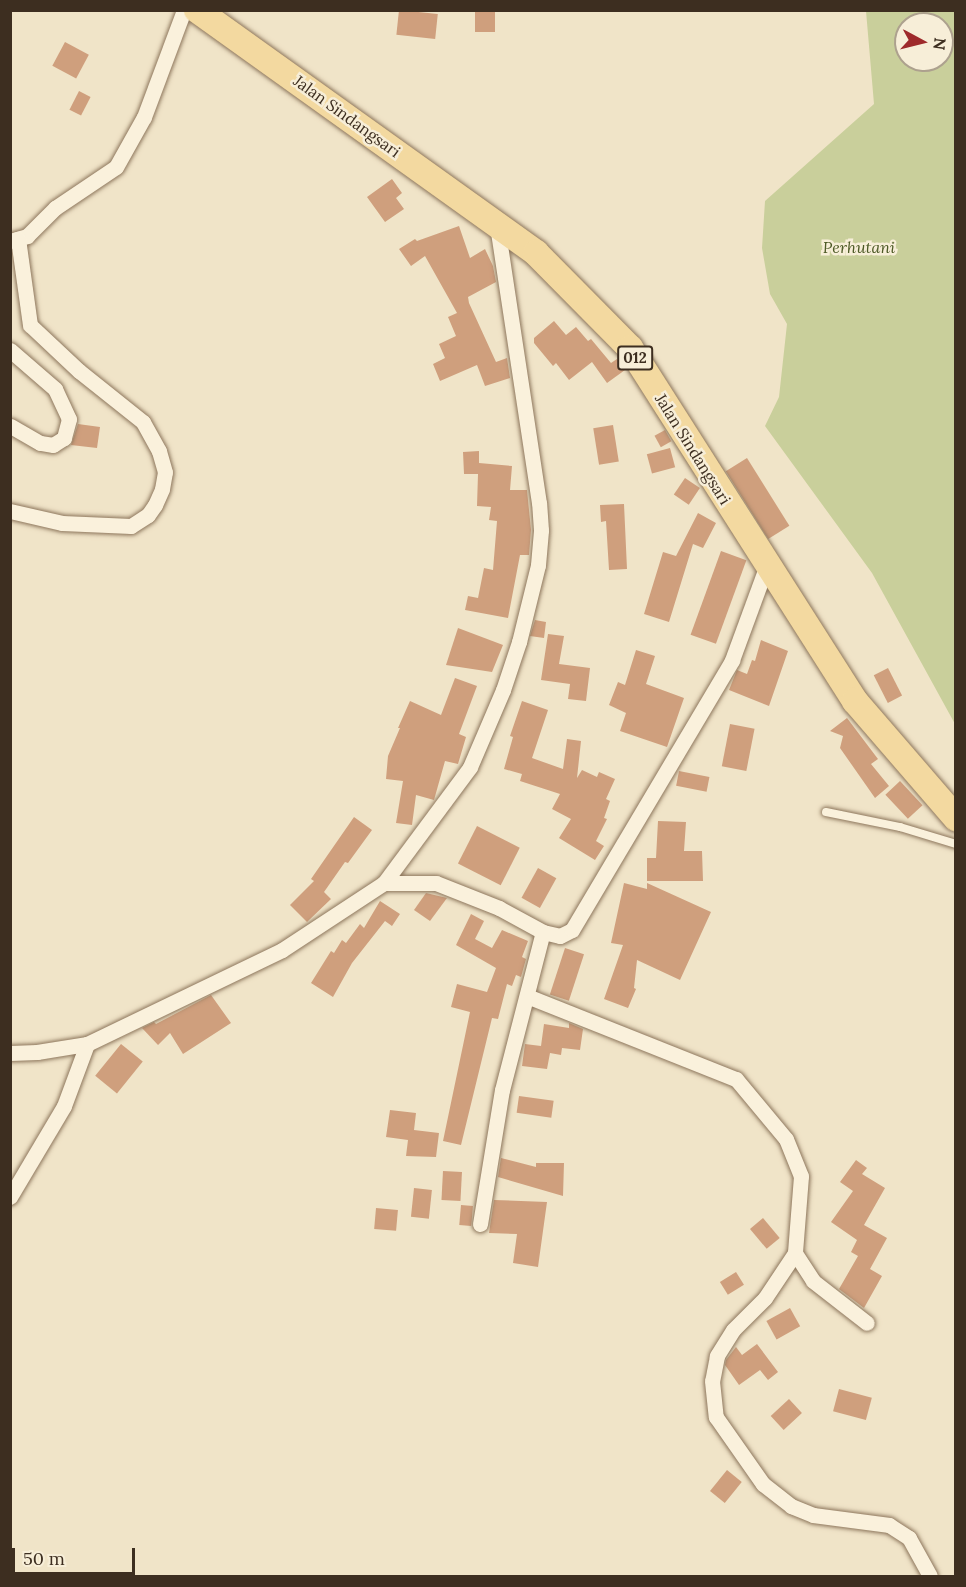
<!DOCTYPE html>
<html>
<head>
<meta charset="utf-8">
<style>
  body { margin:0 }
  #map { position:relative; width:966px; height:1587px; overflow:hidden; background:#f0e4c8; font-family:Lora,serif }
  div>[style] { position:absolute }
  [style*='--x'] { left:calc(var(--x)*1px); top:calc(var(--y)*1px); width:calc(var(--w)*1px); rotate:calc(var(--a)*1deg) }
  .green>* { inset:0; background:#c9cf9b }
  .building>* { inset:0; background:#cf9f7d; transform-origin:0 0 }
  .roads { filter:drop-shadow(0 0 2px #8d765c) drop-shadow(0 0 2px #8d765c) }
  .lane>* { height:8px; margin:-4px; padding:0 4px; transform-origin:4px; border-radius:4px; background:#faf1dc }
  .street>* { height:15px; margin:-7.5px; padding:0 7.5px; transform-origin:7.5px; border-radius:7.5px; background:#faf1dc }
  .primary>* { height:26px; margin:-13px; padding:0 13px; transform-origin:13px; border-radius:13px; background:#f3d9a0 }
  span { translate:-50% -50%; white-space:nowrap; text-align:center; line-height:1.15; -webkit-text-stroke:5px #f7eed8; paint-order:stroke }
  .shield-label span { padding:2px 4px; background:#f7eed8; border:2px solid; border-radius:4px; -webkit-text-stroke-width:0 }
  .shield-label { font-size:15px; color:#3d2e20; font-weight:700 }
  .street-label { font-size:16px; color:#3d2e20 }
  .park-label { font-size:16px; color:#4d5a26; font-style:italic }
  .frame { position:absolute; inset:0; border:12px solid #3d2e20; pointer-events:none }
  .north { position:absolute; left:894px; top:12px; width:60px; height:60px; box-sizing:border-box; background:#f7eed8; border:2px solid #ada18e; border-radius:50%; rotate:97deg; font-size:16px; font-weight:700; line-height:24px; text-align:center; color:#3d2e20 }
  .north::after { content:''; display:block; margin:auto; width:21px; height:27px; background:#9e2a2b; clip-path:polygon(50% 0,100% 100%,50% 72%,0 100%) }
  .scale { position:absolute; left:12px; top:1548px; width:123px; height:27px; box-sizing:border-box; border:3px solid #3d2e20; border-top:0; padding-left:8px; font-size:18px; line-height:21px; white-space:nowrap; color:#3d2e20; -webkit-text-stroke:4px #f7eed8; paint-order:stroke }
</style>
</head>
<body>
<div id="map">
  <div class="green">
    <div style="clip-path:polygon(evenodd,866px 11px,955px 11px,955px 724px,872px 573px,765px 426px,779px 397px,787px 324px,770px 294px,762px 248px,765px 201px,874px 104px,866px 11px,906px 24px,942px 24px,942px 60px,906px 60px,906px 24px)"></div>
  </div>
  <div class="building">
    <div style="left:399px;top:10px;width:39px;height:25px;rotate:6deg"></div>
    <div style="left:475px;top:10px;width:20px;height:22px"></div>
    <div style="left:65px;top:42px;width:27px;height:27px;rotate:28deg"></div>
    <div style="left:79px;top:91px;width:13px;height:21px;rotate:27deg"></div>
    <div style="clip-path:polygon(392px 179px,402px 193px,396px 198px,404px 209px,385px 222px,367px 197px)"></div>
    <div style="clip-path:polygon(459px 226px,470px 258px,485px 249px,493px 266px,496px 282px,468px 297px,469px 303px,496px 362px,507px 358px,510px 378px,485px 386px,477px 365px,440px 381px,433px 364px,445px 358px,439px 344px,456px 336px,448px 317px,457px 313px,425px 256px,411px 266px,399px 249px,415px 239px,417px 241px)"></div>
    <div style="clip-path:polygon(554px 321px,566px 335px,576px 327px,588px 341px,591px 339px,611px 363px,617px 359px,625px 370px,607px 383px,592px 362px,569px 380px,556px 363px,553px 366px,534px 343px,534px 338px)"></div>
    <div style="clip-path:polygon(78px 424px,100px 427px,97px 448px,71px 445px)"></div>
    <div style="left:613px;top:425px;width:37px;height:20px;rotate:81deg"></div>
    <div style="left:665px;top:430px;width:13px;height:12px;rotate:61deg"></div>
    <div style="left:670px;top:448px;width:20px;height:24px;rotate:75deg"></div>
    <div style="clip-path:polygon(479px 451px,479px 463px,512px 466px,510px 490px,527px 490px,531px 530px,529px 555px,520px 555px,508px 618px,465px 610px,468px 596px,478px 598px,484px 568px,493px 570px,497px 521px,489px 520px,491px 507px,477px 506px,478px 474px,464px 474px,463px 452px)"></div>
    <div style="left:747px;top:458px;width:80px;height:25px;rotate:58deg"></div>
    <div style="left:685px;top:478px;width:18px;height:20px;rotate:34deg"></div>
    <div style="clip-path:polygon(624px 504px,627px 569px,609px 570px,606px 521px,601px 522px,600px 505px)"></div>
    <div style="clip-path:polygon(698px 513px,716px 523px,703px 548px,693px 544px,669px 622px,644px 614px,663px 552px,676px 556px)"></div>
    <div style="left:721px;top:551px;width:27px;height:89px;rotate:20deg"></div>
    <div style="clip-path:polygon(535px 620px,546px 622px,544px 638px,530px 636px)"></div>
    <div style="clip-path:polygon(458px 628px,503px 645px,492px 672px,446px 665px)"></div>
    <div style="clip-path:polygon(548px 634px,564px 636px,559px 664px,590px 668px,586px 701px,568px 699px,570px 684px,541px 680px)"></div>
    <div style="clip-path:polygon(761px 640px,788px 651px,769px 706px,729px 690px,737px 670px,747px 674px,752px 660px,755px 661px)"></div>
    <div style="clip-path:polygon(636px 650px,655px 656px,646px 684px,684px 698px,667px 747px,620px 731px,626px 713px,609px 705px,618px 682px,625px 685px)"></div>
    <div style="left:888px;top:668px;width:31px;height:16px;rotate:63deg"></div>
    <div style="clip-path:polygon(455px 678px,477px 686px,459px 734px,466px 737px,458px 764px,445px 761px,434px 800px,416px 795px,412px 825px,396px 823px,403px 781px,386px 779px,388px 756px,400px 728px,398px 728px,410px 701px,441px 715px)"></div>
    <div style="clip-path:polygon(522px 701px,548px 710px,532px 758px,563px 769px,567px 739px,581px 741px,577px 778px,582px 770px,597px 777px,599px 772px,615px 779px,606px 799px,610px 801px,604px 818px,607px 819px,596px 841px,604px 846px,595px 860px,559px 838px,571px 819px,552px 809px,560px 794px,520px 781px,522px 774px,504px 769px,513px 737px,510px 736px)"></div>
    <div style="clip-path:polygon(847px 718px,878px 759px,871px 764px,889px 786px,875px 798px,840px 748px,843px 736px,830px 731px)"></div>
    <div style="left:730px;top:724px;width:25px;height:43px;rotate:11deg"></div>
    <div style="left:679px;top:771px;width:31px;height:15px;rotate:11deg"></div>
    <div style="left:900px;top:781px;width:33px;height:20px;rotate:47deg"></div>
    <div style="clip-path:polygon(354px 817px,372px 830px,348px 863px,345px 862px,324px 892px,331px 899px,307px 922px,290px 905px,314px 881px,311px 879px)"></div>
    <div style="clip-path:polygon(658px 821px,686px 822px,684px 851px,702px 851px,703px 881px,647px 881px,647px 858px,656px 858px)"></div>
    <div style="left:477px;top:826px;width:48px;height:42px;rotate:27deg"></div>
    <div style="left:538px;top:868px;width:21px;height:34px;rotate:29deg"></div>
    <div style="clip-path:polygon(624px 883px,647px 889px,647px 883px,711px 912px,680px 980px,637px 960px,634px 988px,636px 989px,628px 1008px,604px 999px,623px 945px,611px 943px)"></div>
    <div style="clip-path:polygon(426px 893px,447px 898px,430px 921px,414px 910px)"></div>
    <div style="clip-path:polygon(380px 901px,400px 914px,392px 926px,385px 921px,352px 963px,333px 997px,311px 983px,331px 951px,334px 953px,342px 940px,346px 943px,360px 924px,364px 928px)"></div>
    <div style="clip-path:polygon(471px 914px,484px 921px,475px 939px,492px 948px,502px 930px,528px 941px,522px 957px,526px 959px,521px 977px,516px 975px,512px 986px,507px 984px,498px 1019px,492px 1018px,461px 1145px,443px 1141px,470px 1012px,451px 1007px,457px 984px,487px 992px,496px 968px,456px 945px)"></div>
    <div style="left:565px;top:948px;width:20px;height:49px;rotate:18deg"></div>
    <div style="clip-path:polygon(211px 995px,231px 1023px,183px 1054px,170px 1033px,158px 1045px,142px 1028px,154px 1022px,156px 1024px)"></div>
    <div style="clip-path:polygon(569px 1023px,583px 1029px,580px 1050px,562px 1048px,561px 1055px,550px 1053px,547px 1069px,522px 1066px,525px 1044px,541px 1046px,544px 1024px,569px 1028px)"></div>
    <div style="left:121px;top:1044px;width:28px;height:41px;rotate:39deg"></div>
    <div style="left:519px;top:1096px;width:35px;height:17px;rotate:8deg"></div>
    <div style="clip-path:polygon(390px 1110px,416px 1113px,414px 1130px,439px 1133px,436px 1157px,406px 1156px,408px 1140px,386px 1137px)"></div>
    <div style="clip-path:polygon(501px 1158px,536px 1167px,536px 1163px,564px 1163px,563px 1196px,498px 1177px)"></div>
    <div style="clip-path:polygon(856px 1160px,867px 1168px,862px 1174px,885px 1188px,864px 1225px,887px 1238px,870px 1269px,882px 1276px,864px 1308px,839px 1289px,858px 1256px,851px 1252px,857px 1240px,831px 1222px,853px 1191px,840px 1182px)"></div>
    <div style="left:443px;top:1171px;width:19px;height:29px;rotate:3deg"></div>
    <div style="left:414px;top:1188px;width:18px;height:29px;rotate:6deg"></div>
    <div style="clip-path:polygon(494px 1200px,547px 1202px,538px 1267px,513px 1263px,517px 1234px,489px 1233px)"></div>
    <div style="left:461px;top:1205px;width:12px;height:20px;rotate:5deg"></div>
    <div style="left:376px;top:1208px;width:22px;height:21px;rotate:5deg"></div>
    <div style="left:763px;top:1218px;width:26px;height:17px;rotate:50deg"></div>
    <div style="left:736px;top:1272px;width:15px;height:19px;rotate:58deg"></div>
    <div style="left:790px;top:1308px;width:21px;height:27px;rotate:61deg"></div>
    <div style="clip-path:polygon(757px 1344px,778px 1372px,768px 1380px,760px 1370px,739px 1385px,725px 1365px,726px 1360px,736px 1347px,742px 1355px)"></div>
    <div style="left:839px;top:1389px;width:34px;height:23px;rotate:15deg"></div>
    <div style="left:789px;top:1399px;width:19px;height:25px;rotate:47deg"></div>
    <div style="left:727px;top:1470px;width:19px;height:27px;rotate:39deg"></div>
  </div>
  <div class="roads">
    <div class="lane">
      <div style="--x:826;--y:812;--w:76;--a:11.5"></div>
      <div style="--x:900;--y:827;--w:59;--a:16.9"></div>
    </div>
    <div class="street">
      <div style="--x:10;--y:241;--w:18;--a:-16"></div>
      <div style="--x:27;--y:236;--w:40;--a:-45"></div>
      <div style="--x:55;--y:208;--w:73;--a:-33.9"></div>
      <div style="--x:116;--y:167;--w:57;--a:-60.8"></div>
      <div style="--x:144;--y:117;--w:114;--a:-69.5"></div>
      <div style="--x:10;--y:350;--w:60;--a:40.9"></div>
      <div style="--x:55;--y:389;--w:33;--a:65"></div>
      <div style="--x:69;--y:419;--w:20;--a:105"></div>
      <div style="--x:64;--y:438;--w:13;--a:148"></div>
      <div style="--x:53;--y:445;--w:13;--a:-171"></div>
      <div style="--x:40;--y:443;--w:34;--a:-150"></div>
      <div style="--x:10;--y:511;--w:53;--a:13"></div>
      <div style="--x:62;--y:523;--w:69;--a:2.5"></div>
      <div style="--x:131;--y:526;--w:20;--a:-33"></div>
      <div style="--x:148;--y:515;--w:12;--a:-55"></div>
      <div style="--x:155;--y:505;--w:17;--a:-66"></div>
      <div style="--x:162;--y:489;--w:17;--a:-80"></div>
      <div style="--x:165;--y:472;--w:22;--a:-106"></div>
      <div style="--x:159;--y:451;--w:33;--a:-119"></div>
      <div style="--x:143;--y:422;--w:82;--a:-141.4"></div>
      <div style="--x:79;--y:371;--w:67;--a:-136.8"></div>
      <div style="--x:30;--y:325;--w:87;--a:-97.9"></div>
      <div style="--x:384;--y:883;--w:144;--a:-53.4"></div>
      <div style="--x:470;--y:767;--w:84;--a:-66.8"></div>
      <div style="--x:503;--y:690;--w:51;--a:-71.6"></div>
      <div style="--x:519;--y:642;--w:79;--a:-76.1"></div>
      <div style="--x:538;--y:565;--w:35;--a:-85"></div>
      <div style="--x:541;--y:530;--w:27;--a:-94"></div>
      <div style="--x:539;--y:503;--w:282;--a:-98.6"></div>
      <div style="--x:527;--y:996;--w:225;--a:21.7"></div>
      <div style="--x:736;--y:1079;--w:78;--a:50.2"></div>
      <div style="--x:786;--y:1139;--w:40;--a:68"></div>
      <div style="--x:801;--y:1176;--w:77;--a:94.5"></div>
      <div style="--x:795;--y:1253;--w:54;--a:123.7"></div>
      <div style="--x:765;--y:1298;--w:45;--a:135"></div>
      <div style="--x:733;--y:1330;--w:31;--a:122"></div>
      <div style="--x:717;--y:1356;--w:25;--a:101"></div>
      <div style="--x:712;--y:1381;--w:36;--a:84"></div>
      <div style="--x:716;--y:1417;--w:82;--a:55"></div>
      <div style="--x:763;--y:1484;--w:36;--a:38"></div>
      <div style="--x:791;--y:1506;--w:24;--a:22"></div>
      <div style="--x:813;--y:1515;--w:77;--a:7.5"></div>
      <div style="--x:889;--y:1525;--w:24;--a:33"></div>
      <div style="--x:909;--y:1538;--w:43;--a:61.1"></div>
      <div style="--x:10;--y:1053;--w:27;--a:-2"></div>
      <div style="--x:37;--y:1052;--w:51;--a:-9.1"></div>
      <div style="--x:87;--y:1044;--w:216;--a:-25.7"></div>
      <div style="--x:282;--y:950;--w:122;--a:-33.3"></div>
      <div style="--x:384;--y:883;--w:52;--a:0"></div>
      <div style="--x:436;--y:883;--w:68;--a:21.6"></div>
      <div style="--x:499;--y:908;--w:50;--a:28.6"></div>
      <div style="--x:543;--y:932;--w:17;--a:13"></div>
      <div style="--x:560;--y:936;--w:13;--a:-27"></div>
      <div style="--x:572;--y:930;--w:314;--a:-59.3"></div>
      <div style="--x:732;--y:660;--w:101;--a:-69.8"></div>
      <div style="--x:10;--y:1197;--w:106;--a:-59.3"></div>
      <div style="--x:64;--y:1106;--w:66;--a:-69.6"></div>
      <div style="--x:480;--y:1224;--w:136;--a:-80.7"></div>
      <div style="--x:502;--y:1090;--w:163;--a:-75.5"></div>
      <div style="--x:795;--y:1253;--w:33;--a:57"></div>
      <div style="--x:813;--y:1281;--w:68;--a:37.9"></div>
    </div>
    <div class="primary">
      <div style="--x:197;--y:10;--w:417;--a:35.6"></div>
      <div style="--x:536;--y:253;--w:134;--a:45.3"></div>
      <div style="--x:630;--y:348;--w:419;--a:57.5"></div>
      <div style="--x:855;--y:701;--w:155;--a:49.2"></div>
    </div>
  </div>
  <div class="shield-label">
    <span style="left:635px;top:358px">012</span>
  </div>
  <div class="street-label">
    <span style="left:347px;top:116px;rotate:36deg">Jalan Sindangsari</span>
    <span style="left:693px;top:449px;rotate:58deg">Jalan Sindangsari</span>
  </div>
  <div class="park-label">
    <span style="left:859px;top:247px">Perhutani</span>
  </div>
  <div class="frame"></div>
  <div class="north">N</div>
  <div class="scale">50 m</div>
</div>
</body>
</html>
